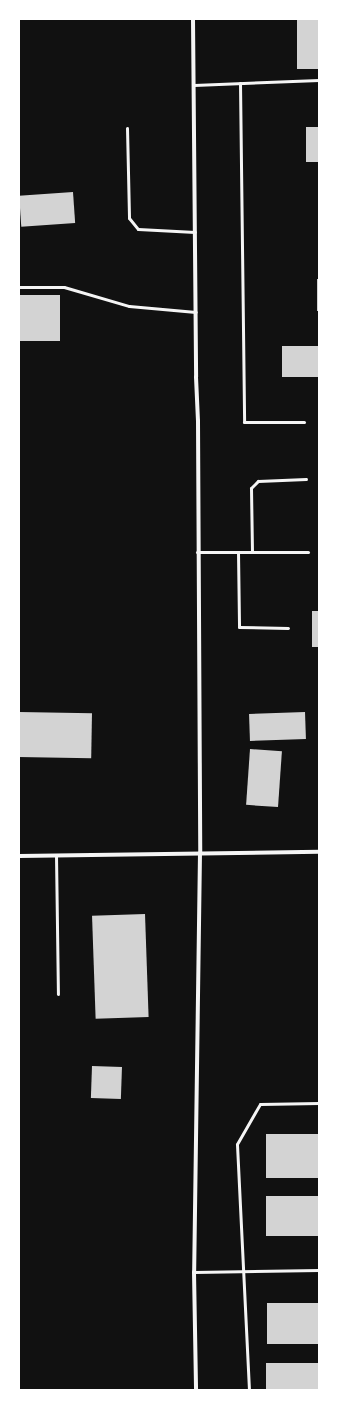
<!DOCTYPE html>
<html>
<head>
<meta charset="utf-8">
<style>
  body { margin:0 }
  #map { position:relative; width:338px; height:1409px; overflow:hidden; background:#111; font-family:Figtree,sans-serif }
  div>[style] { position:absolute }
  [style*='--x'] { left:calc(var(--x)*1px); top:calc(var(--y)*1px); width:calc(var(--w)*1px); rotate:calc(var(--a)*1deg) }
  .building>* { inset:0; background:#d3d3d3; transform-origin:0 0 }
  .service>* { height:3px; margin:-1.5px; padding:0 1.5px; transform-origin:1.5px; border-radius:1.5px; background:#f5f5f5 }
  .minor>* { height:4px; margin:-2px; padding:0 2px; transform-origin:2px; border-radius:2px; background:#f5f5f5 }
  span { translate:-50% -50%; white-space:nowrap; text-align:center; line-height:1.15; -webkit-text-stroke:3px #fff; paint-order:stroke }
  .frame { position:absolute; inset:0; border:20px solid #fff; pointer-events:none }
</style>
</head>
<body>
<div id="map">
  <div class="building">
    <div style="left:297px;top:19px;width:22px;height:50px"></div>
    <div style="left:306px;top:127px;width:13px;height:35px"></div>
    <div style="left:73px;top:192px;width:31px;height:54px;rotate:86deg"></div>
    <div style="left:317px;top:279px;width:2px;height:32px"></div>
    <div style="left:19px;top:295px;width:41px;height:46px"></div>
    <div style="left:282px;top:346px;width:37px;height:31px"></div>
    <div style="left:312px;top:611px;width:7px;height:36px"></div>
    <div style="left:19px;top:712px;width:73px;height:45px;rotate:1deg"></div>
    <div style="left:305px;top:712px;width:27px;height:56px;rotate:88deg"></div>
    <div style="left:250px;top:749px;width:32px;height:56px;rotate:4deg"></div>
    <div style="left:145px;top:914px;width:103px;height:53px;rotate:88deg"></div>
    <div style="left:92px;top:1066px;width:30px;height:32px;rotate:2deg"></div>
    <div style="left:266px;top:1134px;width:53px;height:44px"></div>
    <div style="left:266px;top:1196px;width:53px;height:40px"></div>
    <div style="left:267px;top:1303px;width:52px;height:41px"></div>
    <div style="left:266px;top:1363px;width:53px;height:27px"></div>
  </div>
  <div class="service">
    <div style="--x:240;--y:83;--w:339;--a:89.3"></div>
    <div style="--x:244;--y:422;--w:60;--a:0"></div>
    <div style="--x:194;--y:85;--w:125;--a:-2.3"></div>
    <div style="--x:127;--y:128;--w:90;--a:88.7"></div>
    <div style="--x:129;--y:218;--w:14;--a:51"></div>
    <div style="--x:138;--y:229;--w:57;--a:3"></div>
    <div style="--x:19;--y:287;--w:45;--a:0"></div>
    <div style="--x:64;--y:287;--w:68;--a:16.3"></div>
    <div style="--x:129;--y:306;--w:67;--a:5.1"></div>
    <div style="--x:197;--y:552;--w:111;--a:0"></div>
    <div style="--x:238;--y:552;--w:75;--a:89.2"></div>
    <div style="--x:239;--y:627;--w:49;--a:1.2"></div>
    <div style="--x:252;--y:552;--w:64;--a:-90.9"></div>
    <div style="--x:251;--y:488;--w:10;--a:-45"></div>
    <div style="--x:258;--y:481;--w:48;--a:-2.4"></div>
    <div style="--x:56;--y:855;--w:139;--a:89.2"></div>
    <div style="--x:194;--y:1272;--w:125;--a:-0.9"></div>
    <div style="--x:249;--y:1390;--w:246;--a:-92.8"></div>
    <div style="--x:237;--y:1144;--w:46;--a:-60.1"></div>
    <div style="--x:260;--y:1104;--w:59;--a:-1"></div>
  </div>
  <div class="minor">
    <div style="--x:193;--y:19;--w:358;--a:89.5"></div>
    <div style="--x:196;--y:377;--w:44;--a:87.4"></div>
    <div style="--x:198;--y:421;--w:432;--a:89.7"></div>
    <div style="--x:200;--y:853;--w:419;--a:90.8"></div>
    <div style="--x:194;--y:1272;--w:118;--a:89"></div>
    <div style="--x:19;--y:856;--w:300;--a:-0.8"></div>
  </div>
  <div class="frame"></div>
</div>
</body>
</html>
